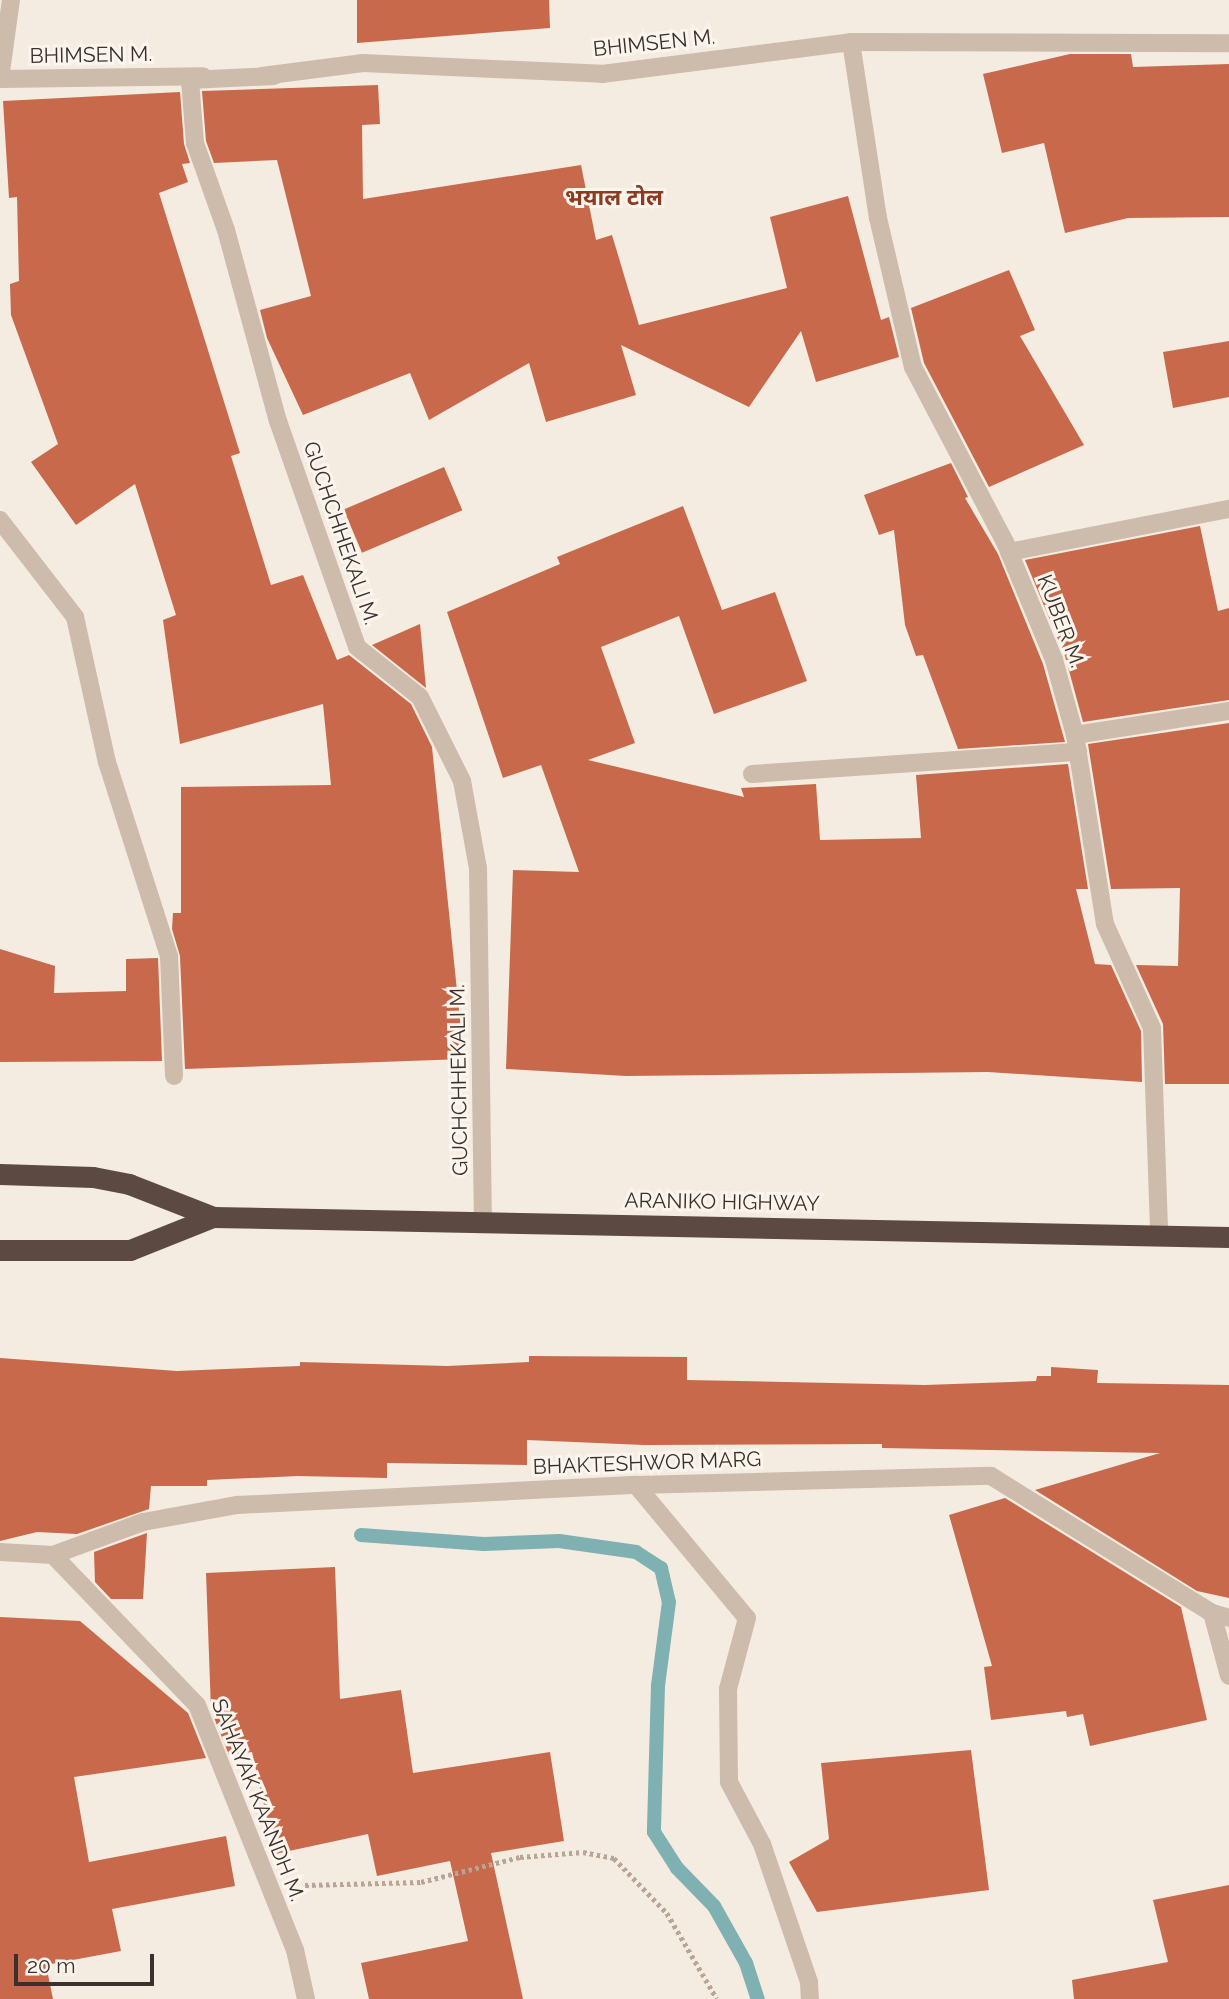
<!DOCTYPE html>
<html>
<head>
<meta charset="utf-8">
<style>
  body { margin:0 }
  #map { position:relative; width:1229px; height:1999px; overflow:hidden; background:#f4ebe1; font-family:Raleway,"Noto Sans Devanagari",sans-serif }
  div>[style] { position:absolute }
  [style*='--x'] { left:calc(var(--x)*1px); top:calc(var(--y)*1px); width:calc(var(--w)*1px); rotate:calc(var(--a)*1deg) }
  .stream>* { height:14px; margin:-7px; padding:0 7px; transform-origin:7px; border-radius:7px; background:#7fb0b2 }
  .building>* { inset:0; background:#c8694b; transform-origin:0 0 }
  .path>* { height:4.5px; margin-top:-2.25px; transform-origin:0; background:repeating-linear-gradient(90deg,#b9a596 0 3.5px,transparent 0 7px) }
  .minor>* { height:18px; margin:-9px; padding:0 9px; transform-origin:9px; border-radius:9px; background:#cdbbac }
  .highway>* { height:21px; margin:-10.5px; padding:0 10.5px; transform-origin:10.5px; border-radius:10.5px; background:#5c4a42 }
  span { translate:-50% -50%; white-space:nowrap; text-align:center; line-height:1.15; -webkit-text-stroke:6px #fbf5ee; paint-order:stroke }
  .street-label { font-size:21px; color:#3b302b }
  .neighbourhood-label { font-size:23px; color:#8c3b22; font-weight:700 }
  .scale { position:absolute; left:14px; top:1954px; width:140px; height:32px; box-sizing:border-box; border:4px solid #3b302b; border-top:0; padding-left:9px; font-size:21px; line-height:24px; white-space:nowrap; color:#3b302b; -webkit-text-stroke:5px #fbf5ee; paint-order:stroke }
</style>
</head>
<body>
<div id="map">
  <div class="stream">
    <div style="--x:361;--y:1535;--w:123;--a:4.2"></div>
    <div style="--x:484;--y:1544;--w:75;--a:-2.3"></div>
    <div style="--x:559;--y:1541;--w:78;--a:8.1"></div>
    <div style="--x:636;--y:1552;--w:30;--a:33"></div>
    <div style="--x:661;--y:1568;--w:35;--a:77"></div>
    <div style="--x:669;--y:1602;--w:84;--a:97.5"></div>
    <div style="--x:658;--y:1685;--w:147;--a:91.6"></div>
    <div style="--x:654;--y:1832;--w:43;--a:57.4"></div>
    <div style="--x:677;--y:1868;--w:53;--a:45.8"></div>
    <div style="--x:714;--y:1906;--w:65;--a:60.7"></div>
    <div style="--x:746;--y:1963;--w:38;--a:72"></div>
  </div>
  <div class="building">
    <div style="clip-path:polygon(357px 0,549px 0,550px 28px,357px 43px)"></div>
    <div style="clip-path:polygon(1070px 54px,1131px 54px,1133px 67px,1229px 64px,1229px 217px,1128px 218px,1065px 233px,1044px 143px,1002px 153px,983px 74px)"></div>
    <div style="clip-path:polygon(378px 85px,380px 124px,362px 125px,363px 199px,581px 165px,596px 240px,612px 235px,639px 325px,787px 288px,770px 217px,848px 196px,881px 320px,889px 317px,899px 357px,816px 382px,801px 331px,749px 407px,621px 345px,636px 395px,546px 422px,529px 363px,429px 420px,410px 373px,303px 415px,267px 338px,260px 310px,311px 296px,277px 160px,214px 163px,206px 141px,202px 91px)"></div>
    <div style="clip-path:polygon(180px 92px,184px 144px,190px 163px,182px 164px,188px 182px,159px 193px,240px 453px,231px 456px,271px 585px,303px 575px,337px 660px,349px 655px,411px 704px,432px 747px,464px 1059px,185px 1069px,180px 956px,172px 929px,173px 913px,181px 913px,181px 787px,331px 785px,323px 704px,180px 744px,163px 620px,176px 615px,135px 484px,76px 525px,31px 462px,58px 444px,11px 315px,10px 284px,19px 281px,17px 197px,9px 198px,3px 101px)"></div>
    <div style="clip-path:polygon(1009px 270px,1035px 330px,1020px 336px,1084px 445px,989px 487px,924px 363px,911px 308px)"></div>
    <div style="clip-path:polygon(1229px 341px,1229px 397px,1173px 408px,1163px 352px)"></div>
    <div style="clip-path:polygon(951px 463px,968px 497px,965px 498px,998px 554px,1043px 664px,1065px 742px,958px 749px,923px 655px,916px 656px,905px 625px,894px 530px,879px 535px,864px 495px)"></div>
    <div style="left:444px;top:467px;width:47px;height:109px;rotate:67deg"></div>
    <div style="clip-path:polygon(683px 506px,722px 610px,775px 592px,807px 681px,714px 714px,679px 616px,601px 647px,635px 743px,588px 760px,744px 797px,741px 788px,816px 784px,820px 840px,921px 838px,916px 775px,1068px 764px,1088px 889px,1076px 889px,1095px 964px,1111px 965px,1141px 1031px,1142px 1082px,988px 1072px,626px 1076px,506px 1069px,513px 870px,579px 872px,541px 765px,503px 778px,447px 612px,560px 564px,557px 557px)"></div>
    <div style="clip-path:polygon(1200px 526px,1218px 611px,1229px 608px,1229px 700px,1083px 722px,1065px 656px,1025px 560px)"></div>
    <div style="clip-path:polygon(420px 624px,426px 688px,372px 645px)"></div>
    <div style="clip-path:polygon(1229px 723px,1229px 1084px,1165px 1084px,1163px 1024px,1136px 965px,1178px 966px,1180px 888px,1111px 889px,1088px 744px)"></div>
    <div style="clip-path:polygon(0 949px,55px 966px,54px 993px,126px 991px,126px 959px,158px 958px,162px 1061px,0 1062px)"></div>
    <div style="clip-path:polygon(529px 1356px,687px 1357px,687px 1380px,925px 1385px,1036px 1381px,1037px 1376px,1051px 1376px,1051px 1367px,1098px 1370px,1097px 1383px,1229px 1385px,1229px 1598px,1197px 1591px,1035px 1490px,1160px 1453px,882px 1448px,882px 1444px,644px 1445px,527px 1440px,527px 1465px,387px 1463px,387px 1478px,298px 1476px,207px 1480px,207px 1486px,151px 1486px,149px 1509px,77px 1534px,37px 1532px,0 1541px,0 1358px,177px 1371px,300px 1366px,300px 1362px,447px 1366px,529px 1362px)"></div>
    <div style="clip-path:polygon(1005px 1498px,1181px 1607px,1207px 1720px,1090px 1746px,1083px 1714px,1067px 1717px,1066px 1711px,991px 1720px,984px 1667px,992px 1666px,949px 1515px)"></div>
    <div style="clip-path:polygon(147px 1533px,143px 1599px,111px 1599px,95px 1582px,94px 1552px)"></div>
    <div style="clip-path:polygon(335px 1567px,340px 1699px,401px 1690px,413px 1773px,550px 1752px,564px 1841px,491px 1853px,523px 1999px,369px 1999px,361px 1963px,468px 1941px,450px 1861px,377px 1876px,368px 1834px,275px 1854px,252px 1752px,229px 1755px,211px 1710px,206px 1573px)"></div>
    <div style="clip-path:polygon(0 1617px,80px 1621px,188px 1713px,206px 1758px,74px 1777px,89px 1862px,226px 1836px,235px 1886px,112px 1909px,121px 1951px,46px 1965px,53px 1999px,0 1999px)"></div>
    <div style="clip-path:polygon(971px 1750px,989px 1890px,817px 1912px,789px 1862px,829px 1839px,821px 1763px)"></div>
    <div style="clip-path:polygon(1229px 1885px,1229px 1999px,1074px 1999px,1072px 1980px,1168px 1962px,1153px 1900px)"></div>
  </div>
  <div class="path">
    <div style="--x:305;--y:1885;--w:116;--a:-1.5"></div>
    <div style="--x:421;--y:1882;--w:102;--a:-14.2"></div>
    <div style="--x:520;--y:1857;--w:63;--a:-4.5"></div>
    <div style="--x:583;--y:1852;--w:32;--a:11"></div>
    <div style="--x:614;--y:1858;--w:76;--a:46.1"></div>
    <div style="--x:667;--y:1913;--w:99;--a:59.8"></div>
  </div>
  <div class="minor">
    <div style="--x:851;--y:42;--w:178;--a:81.3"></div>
    <div style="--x:878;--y:218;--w:153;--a:76.8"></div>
    <div style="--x:913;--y:367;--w:198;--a:62.3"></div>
    <div style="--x:1005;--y:542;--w:128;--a:67.4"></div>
    <div style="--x:1054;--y:660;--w:78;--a:74.4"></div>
    <div style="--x:1075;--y:735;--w:191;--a:81"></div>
    <div style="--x:1105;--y:924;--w:114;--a:65.7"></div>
    <div style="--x:1152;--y:1028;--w:205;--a:88"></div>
    <div style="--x:262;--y:76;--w:102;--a:-7.3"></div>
    <div style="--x:363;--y:63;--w:239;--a:2.6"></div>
    <div style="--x:602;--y:74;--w:251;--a:-7.3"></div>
    <div style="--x:851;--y:42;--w:378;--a:0.2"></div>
    <div style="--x:274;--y:76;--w:84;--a:177.3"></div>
    <div style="--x:190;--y:80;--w:63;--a:85.5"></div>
    <div style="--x:195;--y:143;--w:92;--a:70.4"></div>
    <div style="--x:226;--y:230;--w:198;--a:74.8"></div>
    <div style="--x:278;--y:421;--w:239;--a:70.7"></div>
    <div style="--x:357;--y:647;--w:80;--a:38.4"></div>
    <div style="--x:420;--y:697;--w:94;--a:63.4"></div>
    <div style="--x:462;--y:781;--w:88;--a:79.6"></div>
    <div style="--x:478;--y:868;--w:355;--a:89.2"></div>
    <div style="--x:0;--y:79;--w:203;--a:-0.8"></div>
    <div style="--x:0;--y:79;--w:80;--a:-82.1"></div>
    <div style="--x:0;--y:520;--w:123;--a:52.3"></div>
    <div style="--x:75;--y:617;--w:148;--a:77.6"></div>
    <div style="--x:107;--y:762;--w:204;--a:72.3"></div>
    <div style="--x:169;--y:956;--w:120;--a:87.6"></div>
    <div style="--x:1009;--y:552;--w:224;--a:-11.1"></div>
    <div style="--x:1075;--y:735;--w:156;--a:-8.9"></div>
    <div style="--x:752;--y:774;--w:327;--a:-3.9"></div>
    <div style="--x:636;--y:1485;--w:173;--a:50.2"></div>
    <div style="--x:747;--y:1618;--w:73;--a:105"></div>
    <div style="--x:728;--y:1689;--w:93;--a:89.4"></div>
    <div style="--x:729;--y:1782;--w:70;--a:62"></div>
    <div style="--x:762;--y:1844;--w:146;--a:71.2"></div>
    <div style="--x:809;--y:1982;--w:17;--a:87"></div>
    <div style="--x:0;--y:1552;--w:53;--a:3.2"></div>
    <div style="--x:53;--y:1555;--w:208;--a:46.2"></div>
    <div style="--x:197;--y:1705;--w:264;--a:68.2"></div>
    <div style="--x:295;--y:1950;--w:50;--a:77.3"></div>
    <div style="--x:53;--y:1555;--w:96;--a:-20.1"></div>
    <div style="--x:143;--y:1522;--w:96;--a:-10.3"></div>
    <div style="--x:237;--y:1505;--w:400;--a:-2.9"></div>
    <div style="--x:636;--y:1485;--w:355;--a:-1.5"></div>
    <div style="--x:991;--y:1476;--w:260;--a:31.8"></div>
    <div style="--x:1212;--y:1613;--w:18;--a:16"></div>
    <div style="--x:1212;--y:1613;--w:65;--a:74.9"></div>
  </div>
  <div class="highway">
    <div style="--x:0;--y:1174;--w:93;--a:1.8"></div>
    <div style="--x:93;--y:1177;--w:37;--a:11"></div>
    <div style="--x:129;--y:1184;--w:90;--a:21.4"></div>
    <div style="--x:213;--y:1217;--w:1016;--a:1.13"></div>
    <div style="--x:0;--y:1250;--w:130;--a:0"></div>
    <div style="--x:130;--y:1250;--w:89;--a:-21.7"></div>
  </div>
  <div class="street-label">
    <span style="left:654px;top:43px;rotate:-6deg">BHIMSEN M.</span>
    <span style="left:91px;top:55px;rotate:-1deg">BHIMSEN M.</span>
    <span style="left:341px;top:533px;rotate:71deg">GUCHCHHEKALI M.</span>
    <span style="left:1061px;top:621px;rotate:69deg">KUBER M.</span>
    <span style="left:459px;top:1080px;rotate:-91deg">GUCHCHHEKALI M.</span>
    <span style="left:722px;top:1202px;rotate:1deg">ARANIKO HIGHWAY</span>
    <span style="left:647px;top:1463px;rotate:-2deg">BHAKTESHWOR MARG</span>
    <span style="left:258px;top:1800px;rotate:68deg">SAHAYAK KAANDH M.</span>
  </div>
  <div class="neighbourhood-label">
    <span style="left:614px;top:197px">भयाल टोल</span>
  </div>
  <div class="scale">20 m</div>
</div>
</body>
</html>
